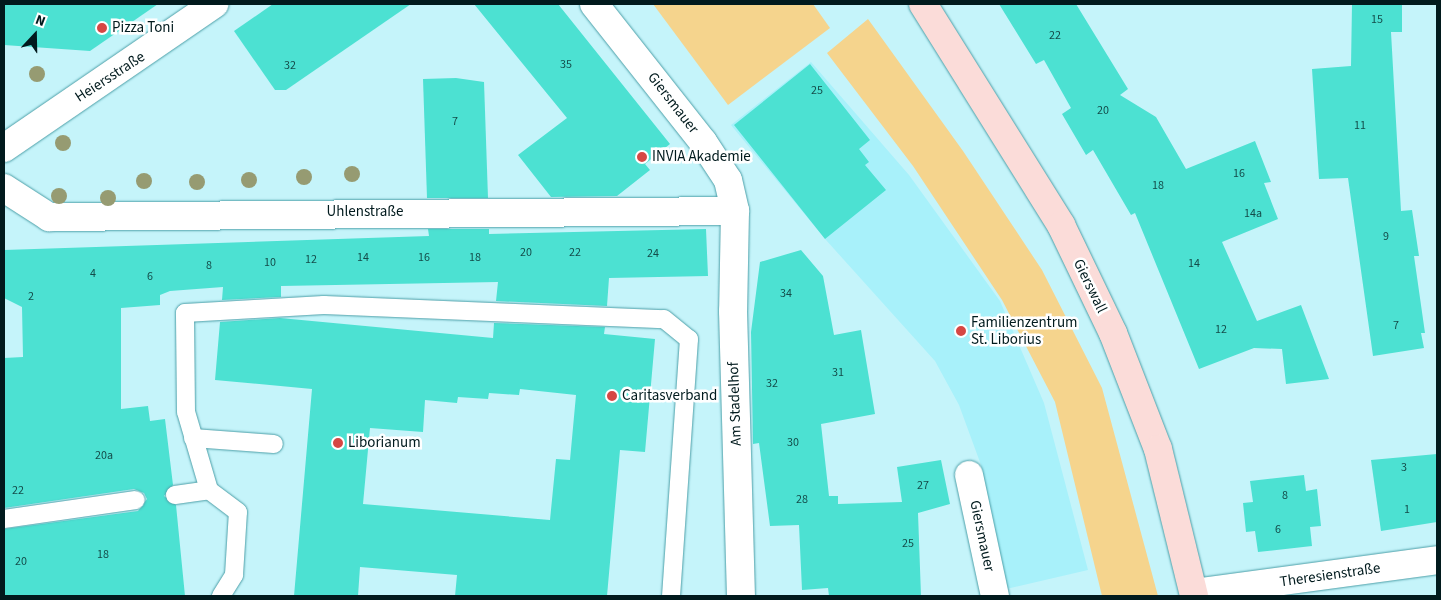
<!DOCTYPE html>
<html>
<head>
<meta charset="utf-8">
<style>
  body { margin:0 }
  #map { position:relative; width:1441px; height:600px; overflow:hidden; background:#c5f4fa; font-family:"Source Sans 3",sans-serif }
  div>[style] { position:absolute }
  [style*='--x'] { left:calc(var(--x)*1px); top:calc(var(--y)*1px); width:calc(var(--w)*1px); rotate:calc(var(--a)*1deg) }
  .built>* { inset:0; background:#a8f1fa }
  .green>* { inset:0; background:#f5d48d }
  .building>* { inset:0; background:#4ce1d2 }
  .roads { filter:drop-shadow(0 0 1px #4c9fa8) drop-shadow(0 0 1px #4c9fa8) }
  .lane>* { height:18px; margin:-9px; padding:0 9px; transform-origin:9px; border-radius:9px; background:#fff }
  .street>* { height:28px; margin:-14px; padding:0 14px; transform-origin:14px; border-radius:14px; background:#fff }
  .secondary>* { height:28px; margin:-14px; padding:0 14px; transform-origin:14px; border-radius:14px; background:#fbdcd9 }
  .trees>* { width:16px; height:16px; margin:-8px; border-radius:50%; background:#969b72 }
  .dots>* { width:14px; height:14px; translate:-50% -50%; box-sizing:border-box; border:2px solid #fff; border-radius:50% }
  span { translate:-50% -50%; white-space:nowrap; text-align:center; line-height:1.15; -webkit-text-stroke:5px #fff; paint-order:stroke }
  .number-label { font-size:12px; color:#144c4a }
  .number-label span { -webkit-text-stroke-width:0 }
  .poi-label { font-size:15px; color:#011a1d }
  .left { translate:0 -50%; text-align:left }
  .street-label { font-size:15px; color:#011a1d }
  .frame { position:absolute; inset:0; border:5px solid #011a1d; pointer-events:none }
  .north { position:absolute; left:10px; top:10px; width:50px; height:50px; -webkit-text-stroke:4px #fff; paint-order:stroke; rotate:21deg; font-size:14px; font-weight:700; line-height:20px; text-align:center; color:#011a1d }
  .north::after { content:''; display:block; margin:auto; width:18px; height:22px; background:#011a1d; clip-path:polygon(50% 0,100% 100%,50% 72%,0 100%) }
</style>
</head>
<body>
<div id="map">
  <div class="built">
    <div style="clip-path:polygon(811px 62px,909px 175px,1000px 301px,1044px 403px,1088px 570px,1006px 589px,981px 465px,959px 405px,935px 361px,826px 240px,731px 125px)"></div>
  </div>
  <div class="green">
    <div style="clip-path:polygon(653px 4px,813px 4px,830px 28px,728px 105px)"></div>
    <div style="clip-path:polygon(868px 19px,963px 151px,1042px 270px,1102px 388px,1158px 596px,1102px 596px,1055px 402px,1002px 300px,913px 166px,827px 53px)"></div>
  </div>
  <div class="building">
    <div style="clip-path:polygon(4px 4px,158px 4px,90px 51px,4px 45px)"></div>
    <div style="clip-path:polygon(273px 4px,411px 4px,286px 90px,275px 90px,234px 31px)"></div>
    <div style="clip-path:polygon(474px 4px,558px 4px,670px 144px,645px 164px,650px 170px,617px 196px,551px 197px,518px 155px,567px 118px)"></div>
    <div style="clip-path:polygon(999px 4px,1076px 4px,1128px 89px,1120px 95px,1156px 117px,1186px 169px,1255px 141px,1271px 182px,1264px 183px,1278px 219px,1222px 242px,1257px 321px,1301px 305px,1329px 379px,1286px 384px,1282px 349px,1254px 348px,1199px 369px,1135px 213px,1131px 215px,1093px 150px,1086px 155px,1062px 114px,1071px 108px,1044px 60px,1036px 64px)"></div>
    <div style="clip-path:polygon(1352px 4px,1402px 4px,1402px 32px,1391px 32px,1401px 211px,1412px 210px,1419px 256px,1414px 256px,1425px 333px,1421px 333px,1424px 348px,1373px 356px,1348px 178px,1319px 179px,1312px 69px,1351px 66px)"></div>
    <div style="clip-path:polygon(810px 64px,870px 140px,859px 149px,869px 162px,865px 165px,886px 190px,825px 239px,734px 125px)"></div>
    <div style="clip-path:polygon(456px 78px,484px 82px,488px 198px,427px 198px,423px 79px)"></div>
    <div style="clip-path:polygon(428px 229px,489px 229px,489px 234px,706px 229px,708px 276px,609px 278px,607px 306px,496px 301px,498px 282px,281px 286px,281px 297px,222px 300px,223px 287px,170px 291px,160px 295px,160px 305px,121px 308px,121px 409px,148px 406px,150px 421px,165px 419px,173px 485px,164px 496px,176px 505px,185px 596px,4px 596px,4px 529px,138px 511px,147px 499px,144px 493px,134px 489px,4px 508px,4px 358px,23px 357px,22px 307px,4px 298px,4px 250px,429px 236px)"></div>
    <div style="clip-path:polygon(801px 250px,823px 276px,834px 335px,861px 330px,875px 414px,821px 424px,829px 496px,838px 496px,838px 504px,902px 502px,897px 467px,941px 460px,950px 504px,918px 513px,921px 596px,829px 596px,828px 588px,802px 590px,799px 525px,770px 526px,759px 443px,753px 444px,751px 332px,760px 262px)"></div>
    <div style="clip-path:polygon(evenodd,280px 318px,493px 338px,494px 323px,605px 327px,604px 334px,655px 339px,645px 452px,620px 450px,607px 596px,455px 596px,457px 575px,360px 567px,358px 596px,294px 596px,312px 389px,215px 380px,220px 322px,280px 318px,520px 389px,576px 395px,570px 460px,556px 459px,550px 520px,363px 504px,370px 428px,423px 432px,425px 400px,457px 403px,458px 397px,488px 399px,489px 393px,519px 395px,520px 389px)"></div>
    <div style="clip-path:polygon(1437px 454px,1437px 522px,1381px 531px,1371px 460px)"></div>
    <div style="clip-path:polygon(1304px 475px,1306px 491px,1317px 489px,1321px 526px,1310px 527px,1312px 546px,1258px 552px,1255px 531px,1246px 532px,1243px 503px,1253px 502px,1250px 481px)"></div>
  </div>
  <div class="roads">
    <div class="lane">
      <div style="--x:193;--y:438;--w:81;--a:4.2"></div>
      <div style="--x:175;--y:495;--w:34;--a:-8"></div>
      <div style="--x:4;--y:519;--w:133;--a:-8.2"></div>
      <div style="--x:221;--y:596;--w:25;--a:-58"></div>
      <div style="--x:234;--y:575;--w:63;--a:-86.4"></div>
      <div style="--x:238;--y:512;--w:36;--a:-143"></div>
      <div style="--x:209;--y:490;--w:81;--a:-106.4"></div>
      <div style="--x:186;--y:412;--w:99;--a:-90.6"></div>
      <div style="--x:185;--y:313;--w:139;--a:-3.3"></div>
      <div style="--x:324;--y:305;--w:340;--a:2.4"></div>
      <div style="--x:664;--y:319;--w:32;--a:39"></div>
      <div style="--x:689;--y:339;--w:258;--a:94"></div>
    </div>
    <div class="street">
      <div style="--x:594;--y:4;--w:176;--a:51.7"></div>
      <div style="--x:703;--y:142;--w:45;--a:56.7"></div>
      <div style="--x:728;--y:180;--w:32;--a:77"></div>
      <div style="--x:735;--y:211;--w:100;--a:91.1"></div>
      <div style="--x:733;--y:311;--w:285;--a:88.4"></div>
      <div style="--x:4;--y:148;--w:255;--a:-34.4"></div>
      <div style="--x:4;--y:188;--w:54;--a:32.8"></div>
      <div style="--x:49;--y:217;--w:686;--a:-0.5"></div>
      <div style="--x:969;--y:475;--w:124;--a:77.9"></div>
      <div style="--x:1194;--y:593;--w:245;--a:-7.7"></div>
    </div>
    <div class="secondary">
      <div style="--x:923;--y:4;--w:261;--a:58"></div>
      <div style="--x:1061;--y:225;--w:120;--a:64.3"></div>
      <div style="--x:1113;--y:333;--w:124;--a:68.8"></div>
      <div style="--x:1158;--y:449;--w:151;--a:76.2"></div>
    </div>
  </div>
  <div class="trees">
    <div style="left:37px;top:74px"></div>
    <div style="left:63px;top:143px"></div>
    <div style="left:352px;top:174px"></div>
    <div style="left:304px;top:177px"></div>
    <div style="left:249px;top:180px"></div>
    <div style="left:144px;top:181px"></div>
    <div style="left:197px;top:182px"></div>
    <div style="left:59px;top:196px"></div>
    <div style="left:108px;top:198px"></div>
  </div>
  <div class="dots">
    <div style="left:102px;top:28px;background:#d64744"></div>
    <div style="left:642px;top:157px;background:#d64744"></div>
    <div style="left:961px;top:331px;background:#d64744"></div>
    <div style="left:612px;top:396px;background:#d64744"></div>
    <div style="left:338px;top:443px;background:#d64744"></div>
  </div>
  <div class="number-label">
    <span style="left:1377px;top:20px">15</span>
    <span style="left:1055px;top:36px">22</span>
    <span style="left:566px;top:65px">35</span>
    <span style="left:290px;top:66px">32</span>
    <span style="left:817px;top:91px">25</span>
    <span style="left:1103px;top:111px">20</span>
    <span style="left:455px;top:122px">7</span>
    <span style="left:1360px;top:126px">11</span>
    <span style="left:1239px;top:174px">16</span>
    <span style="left:1158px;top:186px">18</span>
    <span style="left:1253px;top:214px">14a</span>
    <span style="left:1386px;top:237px">9</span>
    <span style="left:526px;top:253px">20</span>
    <span style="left:575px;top:253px">22</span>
    <span style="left:653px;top:254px">24</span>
    <span style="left:363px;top:258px">14</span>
    <span style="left:424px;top:258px">16</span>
    <span style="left:475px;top:258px">18</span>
    <span style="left:311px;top:260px">12</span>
    <span style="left:270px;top:263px">10</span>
    <span style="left:1194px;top:264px">14</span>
    <span style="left:209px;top:266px">8</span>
    <span style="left:93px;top:274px">4</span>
    <span style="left:150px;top:277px">6</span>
    <span style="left:786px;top:294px">34</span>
    <span style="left:31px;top:297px">2</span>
    <span style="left:1396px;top:326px">7</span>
    <span style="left:1221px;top:330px">12</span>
    <span style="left:838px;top:373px">31</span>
    <span style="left:772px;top:384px">32</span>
    <span style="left:793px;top:443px">30</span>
    <span style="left:104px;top:456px">20a</span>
    <span style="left:1404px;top:468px">3</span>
    <span style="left:923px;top:486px">27</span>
    <span style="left:18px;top:491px">22</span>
    <span style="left:1285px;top:496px">8</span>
    <span style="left:802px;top:500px">28</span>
    <span style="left:1407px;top:510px">1</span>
    <span style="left:1278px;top:530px">6</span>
    <span style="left:908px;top:544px">25</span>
    <span style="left:103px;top:555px">18</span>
    <span style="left:21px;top:562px">20</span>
  </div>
  <div class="poi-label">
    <span class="left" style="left:112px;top:28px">Pizza Toni</span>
    <span class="left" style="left:652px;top:157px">INVIA Akademie</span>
    <span class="left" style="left:971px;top:331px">Familienzentrum<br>St. Liborius</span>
    <span class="left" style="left:622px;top:396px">Caritasverband</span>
    <span class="left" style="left:348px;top:443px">Liborianum</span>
  </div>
  <div class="street-label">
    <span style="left:110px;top:77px;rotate:-33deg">Heiersstraße</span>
    <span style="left:673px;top:103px;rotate:52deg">Giersmauer</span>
    <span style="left:365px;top:212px">Uhlenstraße</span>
    <span style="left:1090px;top:286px;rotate:64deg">Gierswall</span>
    <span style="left:735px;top:404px;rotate:-92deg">Am Stadelhof</span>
    <span style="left:982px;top:536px;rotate:78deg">Giersmauer</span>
    <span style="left:1330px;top:575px;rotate:-8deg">Theresienstraße</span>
  </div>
  <div class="frame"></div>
  <div class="north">N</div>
</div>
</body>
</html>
